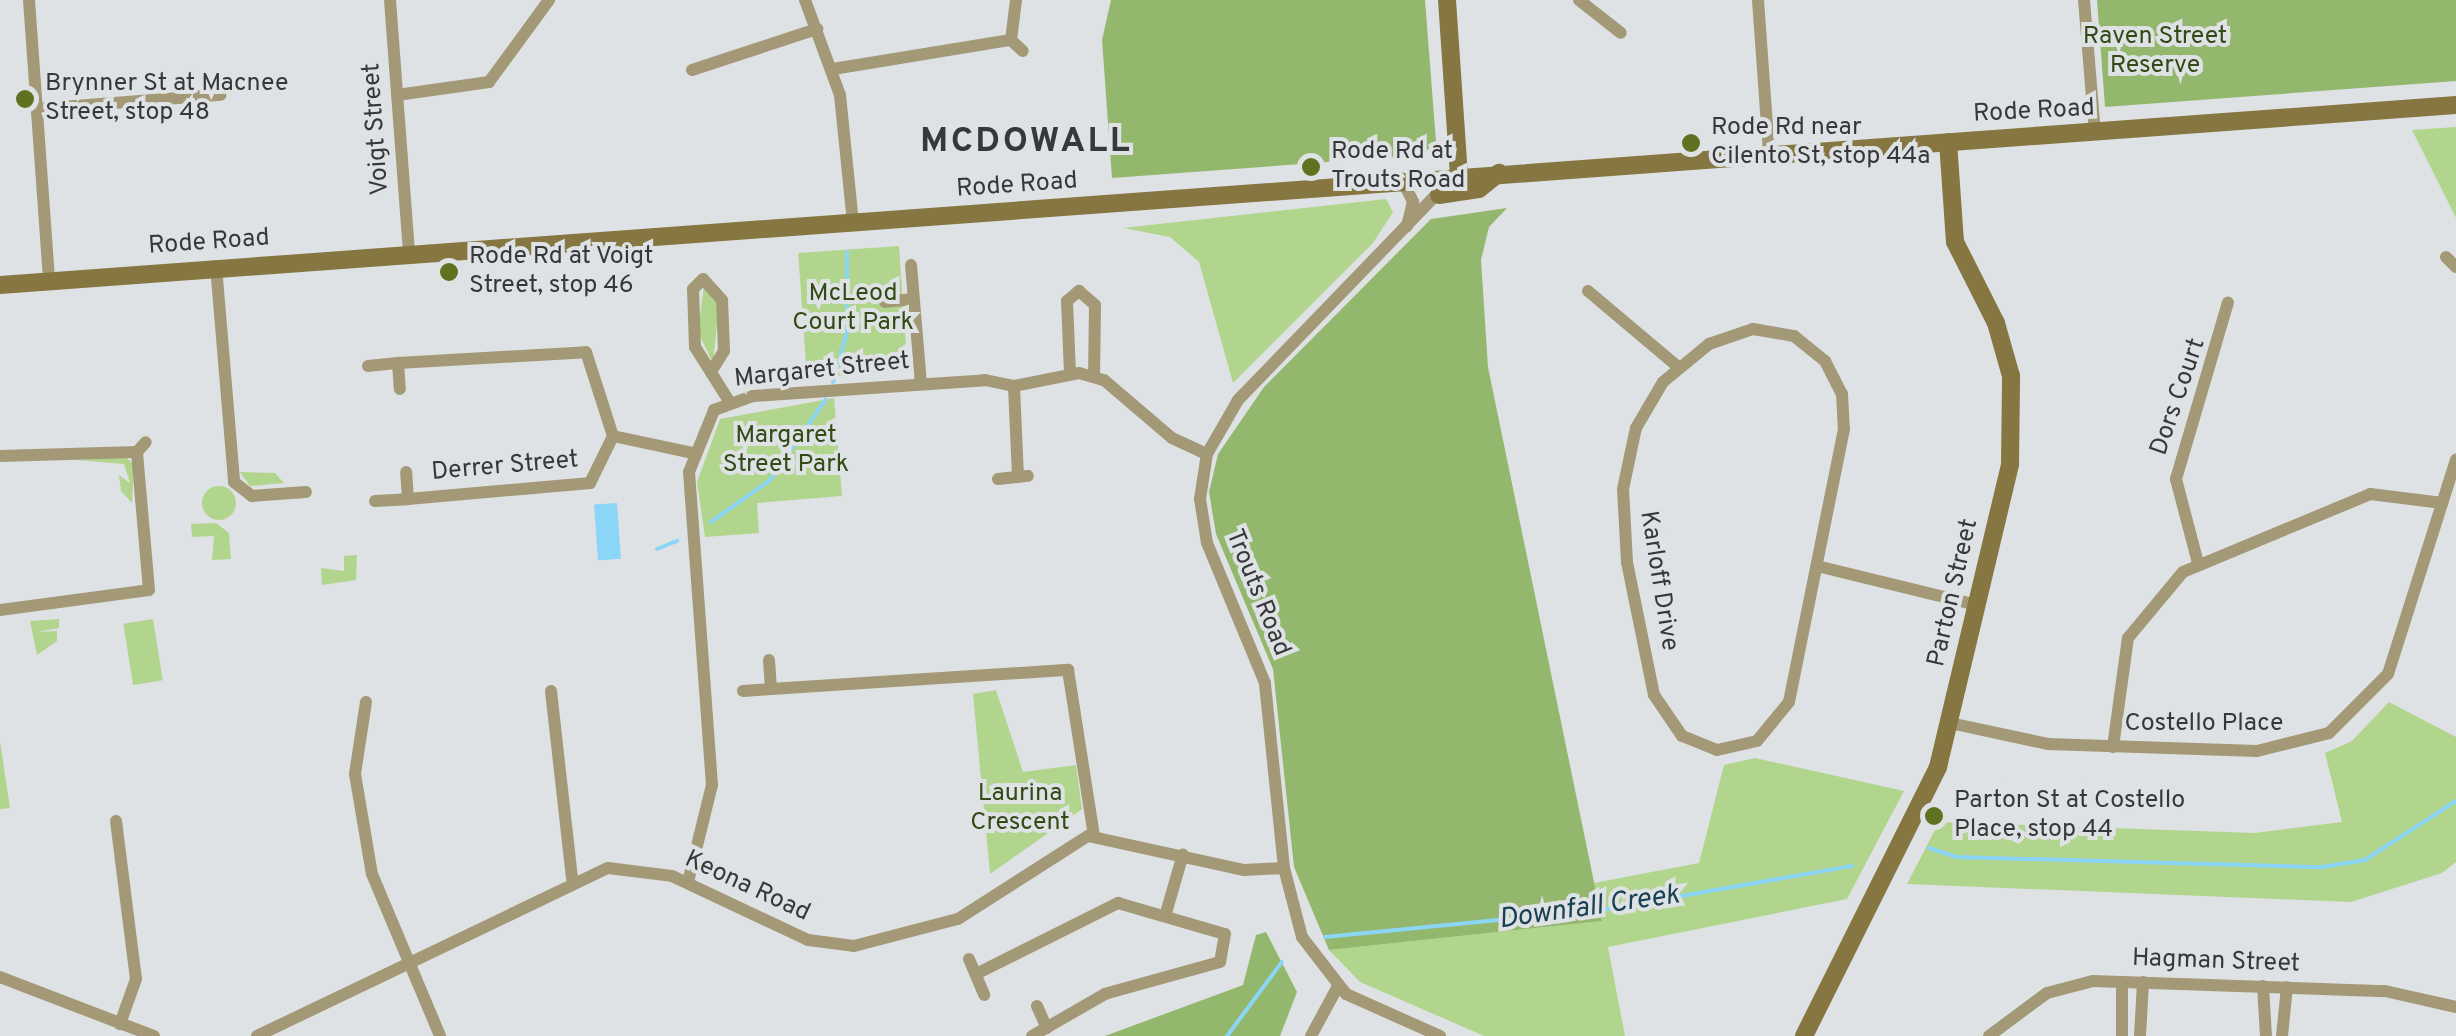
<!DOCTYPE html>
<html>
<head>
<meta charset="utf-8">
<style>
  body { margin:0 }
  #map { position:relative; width:2456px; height:1036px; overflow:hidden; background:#dfe2e5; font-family:Overpass,sans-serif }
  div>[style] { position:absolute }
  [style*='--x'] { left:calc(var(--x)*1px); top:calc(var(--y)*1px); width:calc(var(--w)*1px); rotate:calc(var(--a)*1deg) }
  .green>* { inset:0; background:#b1d58d; transform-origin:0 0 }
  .round { border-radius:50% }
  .forest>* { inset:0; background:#93b86d }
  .water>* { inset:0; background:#8bd5f7; transform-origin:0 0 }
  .stream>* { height:4px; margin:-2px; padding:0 2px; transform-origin:2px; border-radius:2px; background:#8bd5f7 }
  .street>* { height:12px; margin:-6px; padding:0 6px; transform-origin:6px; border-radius:6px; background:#a49977 }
  .secondary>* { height:18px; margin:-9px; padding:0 9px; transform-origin:9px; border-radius:9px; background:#867641 }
  .dots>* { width:28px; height:28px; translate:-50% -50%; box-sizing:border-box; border:5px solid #dfe2e5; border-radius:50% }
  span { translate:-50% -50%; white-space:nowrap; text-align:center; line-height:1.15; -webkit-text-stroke:8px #dfe2e5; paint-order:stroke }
  .park-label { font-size:25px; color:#334a15 }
  .poi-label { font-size:25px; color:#373839 }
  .left { translate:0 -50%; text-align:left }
  .street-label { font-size:25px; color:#373839 }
  .water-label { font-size:28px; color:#184254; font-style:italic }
  .district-label { font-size:35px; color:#373839; font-weight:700; letter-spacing:2.5px }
</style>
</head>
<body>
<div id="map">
  <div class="green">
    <div style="clip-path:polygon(2456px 127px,2456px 218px,2412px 130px)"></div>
    <div style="clip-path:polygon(1386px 199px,1393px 212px,1373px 243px,1233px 383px,1199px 262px,1170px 237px,1123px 228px)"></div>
    <div style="left:899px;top:246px;width:125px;height:101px;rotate:86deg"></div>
    <div style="clip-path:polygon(704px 285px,719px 305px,713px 363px,698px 332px)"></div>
    <div style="clip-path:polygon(834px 398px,842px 496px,757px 503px,759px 533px,705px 537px,697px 482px,720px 419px)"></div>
    <div style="clip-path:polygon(127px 458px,134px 465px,132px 503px,121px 491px,119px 475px,130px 483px,124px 464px,76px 460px)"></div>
    <div style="clip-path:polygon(240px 472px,275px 473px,284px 483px,250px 486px)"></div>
    <div class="round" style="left:202px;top:486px;width:34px;height:34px"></div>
    <div style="clip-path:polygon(216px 523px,229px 533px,231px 559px,212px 560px,214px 536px,192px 537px,191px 524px)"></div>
    <div style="clip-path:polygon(357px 555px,356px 580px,322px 585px,321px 568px,344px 571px,344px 556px)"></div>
    <div style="clip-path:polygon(59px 619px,59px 628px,37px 632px,57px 631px,57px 641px,37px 655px,30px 621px)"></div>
    <div style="left:153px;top:619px;width:62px;height:30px;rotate:81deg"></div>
    <div style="clip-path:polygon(996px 690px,1023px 772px,1076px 765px,1082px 809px,990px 874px,973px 694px)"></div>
    <div style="clip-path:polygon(2389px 702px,2456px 737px,2456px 862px,2442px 873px,2351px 902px,1907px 884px,1939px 822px,2255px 833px,2342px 822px,2325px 753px,2352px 741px)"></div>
    <div style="clip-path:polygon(0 741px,10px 808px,0 809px)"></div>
    <div style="clip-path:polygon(1755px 758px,1904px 791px,1847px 899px,1608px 947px,1625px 1036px,1484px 1036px,1360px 982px,1329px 950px,1601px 921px,1594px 883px,1699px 863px,1724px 765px)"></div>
  </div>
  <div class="forest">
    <div style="clip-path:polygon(1111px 0,1425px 0,1436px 142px,1422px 155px,1112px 178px,1102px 40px)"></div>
    <div style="clip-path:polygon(2097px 0,2456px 0,2456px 81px,2105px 107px)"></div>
    <div style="clip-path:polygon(1507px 208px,1489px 227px,1481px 260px,1488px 367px,1602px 921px,1329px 950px,1294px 867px,1273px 669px,1216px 534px,1209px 492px,1218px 454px,1264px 387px,1431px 219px)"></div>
    <div style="clip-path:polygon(1266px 932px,1297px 992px,1280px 1036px,1105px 1036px,1243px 985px,1256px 935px)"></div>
  </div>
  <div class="water">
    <div style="left:617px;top:503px;width:56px;height:23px;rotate:86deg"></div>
  </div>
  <div class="stream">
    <div style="--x:833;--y:382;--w:51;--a:-74.1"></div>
    <div style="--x:847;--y:333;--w:81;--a:-90"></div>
    <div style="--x:711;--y:522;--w:72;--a:-35.4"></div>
    <div style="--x:770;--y:480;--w:98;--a:-55.3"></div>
    <div style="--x:657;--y:549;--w:22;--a:-22"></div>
    <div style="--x:1929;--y:848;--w:28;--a:18"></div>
    <div style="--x:1956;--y:857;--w:366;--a:1.6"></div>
    <div style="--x:2322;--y:867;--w:44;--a:-9.2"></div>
    <div style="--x:2365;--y:860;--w:108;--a:-33"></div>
    <div style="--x:1325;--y:937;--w:278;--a:-5.6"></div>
    <div style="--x:1602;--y:910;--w:254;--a:-10"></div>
    <div style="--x:1227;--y:1036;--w:92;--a:-53.4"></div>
  </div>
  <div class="street">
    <div style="--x:29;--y:0;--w:282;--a:85.9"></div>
    <div style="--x:390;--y:0;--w:255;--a:85.7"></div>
    <div style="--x:805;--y:0;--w:101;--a:69.8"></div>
    <div style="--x:840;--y:95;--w:130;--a:84.2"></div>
    <div style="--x:1016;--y:0;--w:40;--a:97.1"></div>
    <div style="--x:1011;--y:40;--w:16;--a:43"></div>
    <div style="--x:1579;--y:0;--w:53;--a:38.2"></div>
    <div style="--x:1758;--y:0;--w:155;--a:85.9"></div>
    <div style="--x:2084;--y:0;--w:134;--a:85.3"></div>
    <div style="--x:833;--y:69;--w:180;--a:-9.3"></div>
    <div style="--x:692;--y:70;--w:132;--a:-18.2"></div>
    <div style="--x:397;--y:95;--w:93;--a:-8"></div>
    <div style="--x:489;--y:82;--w:102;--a:-53.8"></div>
    <div style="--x:36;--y:109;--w:185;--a:-4.4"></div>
    <div style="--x:1401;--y:178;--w:27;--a:63"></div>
    <div style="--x:1413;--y:202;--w:25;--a:104"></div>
    <div style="--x:2446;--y:257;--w:14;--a:45"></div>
    <div style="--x:911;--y:265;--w:119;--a:85.2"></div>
    <div style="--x:216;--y:266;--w:217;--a:85.2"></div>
    <div style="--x:234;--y:482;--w:23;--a:38"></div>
    <div style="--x:252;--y:496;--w:54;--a:-4.2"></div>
    <div style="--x:1588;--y:291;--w:116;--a:40.1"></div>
    <div style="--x:885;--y:302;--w:28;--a:-6"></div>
    <div style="--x:1753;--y:329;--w:42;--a:9.7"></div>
    <div style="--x:1794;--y:336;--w:40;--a:39"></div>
    <div style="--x:1825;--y:361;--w:37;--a:63"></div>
    <div style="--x:1842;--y:394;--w:35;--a:87"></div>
    <div style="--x:1844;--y:429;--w:278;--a:101.4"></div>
    <div style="--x:1789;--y:702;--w:50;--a:129.4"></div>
    <div style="--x:1757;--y:741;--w:41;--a:167.3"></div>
    <div style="--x:1717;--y:750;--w:38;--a:-158"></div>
    <div style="--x:1682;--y:736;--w:50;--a:-124.3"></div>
    <div style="--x:1654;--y:695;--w:136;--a:-101.5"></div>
    <div style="--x:1627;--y:562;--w:73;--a:-93.1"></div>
    <div style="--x:1623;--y:489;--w:62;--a:-78"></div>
    <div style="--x:1636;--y:428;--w:53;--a:-59.6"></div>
    <div style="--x:1663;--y:382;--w:60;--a:-39.6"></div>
    <div style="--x:1709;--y:344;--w:46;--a:-18.8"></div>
    <div style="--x:398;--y:363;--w:188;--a:-3.3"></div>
    <div style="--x:586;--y:352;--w:88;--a:72.2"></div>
    <div style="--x:368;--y:366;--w:30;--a:-6"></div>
    <div style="--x:398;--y:363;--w:26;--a:86"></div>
    <div style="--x:714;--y:367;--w:19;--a:-58"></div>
    <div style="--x:724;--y:351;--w:51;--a:-92.2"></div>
    <div style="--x:722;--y:300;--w:28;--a:-132"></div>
    <div style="--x:703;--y:279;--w:14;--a:135"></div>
    <div style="--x:693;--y:289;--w:58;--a:88"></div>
    <div style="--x:695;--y:347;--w:64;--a:57.8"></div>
    <div style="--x:1070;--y:373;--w:72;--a:-92.4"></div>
    <div style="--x:1067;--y:301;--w:16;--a:-40"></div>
    <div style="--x:1079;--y:291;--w:21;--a:41"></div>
    <div style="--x:1095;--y:305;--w:71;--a:90.8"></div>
    <div style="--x:1014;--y:386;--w:91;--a:87.5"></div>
    <div style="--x:0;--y:456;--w:137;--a:-1.7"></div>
    <div style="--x:998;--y:479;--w:30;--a:-6"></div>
    <div style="--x:408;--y:499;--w:183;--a:-5"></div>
    <div style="--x:590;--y:483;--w:52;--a:-63.9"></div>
    <div style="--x:613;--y:436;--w:81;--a:12.1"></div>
    <div style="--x:375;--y:501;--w:33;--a:-3"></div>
    <div style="--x:408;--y:499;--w:27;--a:-94"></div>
    <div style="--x:2198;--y:563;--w:87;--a:-104.7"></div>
    <div style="--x:2176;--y:479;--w:184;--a:-73.6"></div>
    <div style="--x:1817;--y:566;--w:165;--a:13.7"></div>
    <div style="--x:0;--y:610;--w:150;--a:-7.6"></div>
    <div style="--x:149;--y:590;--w:139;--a:-95"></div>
    <div style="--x:137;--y:452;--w:13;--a:-48"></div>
    <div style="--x:771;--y:689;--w:298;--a:-3.7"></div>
    <div style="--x:1068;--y:670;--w:168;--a:81.1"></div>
    <div style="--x:551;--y:691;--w:188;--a:83.6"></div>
    <div style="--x:743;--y:691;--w:28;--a:-4"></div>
    <div style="--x:771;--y:689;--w:29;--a:-94"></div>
    <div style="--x:366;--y:702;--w:73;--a:98.7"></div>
    <div style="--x:355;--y:774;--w:101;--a:80.4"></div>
    <div style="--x:372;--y:874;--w:176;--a:67.2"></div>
    <div style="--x:1950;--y:723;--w:100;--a:12.1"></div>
    <div style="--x:2048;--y:744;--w:209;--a:1.9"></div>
    <div style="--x:2257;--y:751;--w:74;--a:-14"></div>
    <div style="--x:2329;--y:733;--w:83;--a:-45"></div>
    <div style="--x:2388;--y:674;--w:225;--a:-72.4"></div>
    <div style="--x:2113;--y:747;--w:110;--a:-82.2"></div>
    <div style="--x:2128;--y:638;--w:86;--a:-50.2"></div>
    <div style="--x:2183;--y:572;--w:203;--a:-22.6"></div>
    <div style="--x:2370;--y:494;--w:73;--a:7.1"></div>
    <div style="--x:116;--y:821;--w:159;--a:82.8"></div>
    <div style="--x:136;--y:979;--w:48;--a:109.6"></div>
    <div style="--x:688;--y:882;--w:100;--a:-76.1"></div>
    <div style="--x:712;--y:785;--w:314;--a:-94.2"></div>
    <div style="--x:689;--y:472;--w:67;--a:-68"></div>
    <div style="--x:714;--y:410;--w:41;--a:-19.7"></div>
    <div style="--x:753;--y:396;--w:233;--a:-3.9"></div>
    <div style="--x:985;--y:380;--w:30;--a:12"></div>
    <div style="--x:1014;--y:386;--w:66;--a:-11.3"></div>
    <div style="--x:1079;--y:373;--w:26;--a:16"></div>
    <div style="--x:1104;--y:380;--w:89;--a:40.5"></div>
    <div style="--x:1172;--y:438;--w:38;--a:25"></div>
    <div style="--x:1166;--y:913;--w:61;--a:-73.9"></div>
    <div style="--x:969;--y:959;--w:39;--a:67"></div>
    <div style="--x:976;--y:974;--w:159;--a:-26.6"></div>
    <div style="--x:1118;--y:903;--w:111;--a:16.2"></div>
    <div style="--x:1225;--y:934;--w:28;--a:100"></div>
    <div style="--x:1220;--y:962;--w:119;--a:164.5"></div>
    <div style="--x:1105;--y:994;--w:84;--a:150.1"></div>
    <div style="--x:0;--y:977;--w:165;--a:21"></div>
    <div style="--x:2263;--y:986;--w:50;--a:86.6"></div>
    <div style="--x:1037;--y:1006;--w:24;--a:66"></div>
    <div style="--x:257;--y:1036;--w:389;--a:-25.6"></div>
    <div style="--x:608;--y:868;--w:64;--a:7.1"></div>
    <div style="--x:672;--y:876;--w:150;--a:25.2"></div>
    <div style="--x:808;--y:940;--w:46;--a:7.4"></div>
    <div style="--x:854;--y:946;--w:107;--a:-14.6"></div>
    <div style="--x:958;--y:919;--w:154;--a:-32.6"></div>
    <div style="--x:1088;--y:836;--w:160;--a:12.3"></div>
    <div style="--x:1244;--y:870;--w:40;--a:-2.9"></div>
    <div style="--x:1311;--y:1036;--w:57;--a:-61.6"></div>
    <div style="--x:1440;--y:1036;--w:103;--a:-155.9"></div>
    <div style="--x:1346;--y:994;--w:72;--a:-127.7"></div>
    <div style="--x:1302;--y:937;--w:71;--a:-104.6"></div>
    <div style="--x:1284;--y:868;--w:186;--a:-95.9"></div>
    <div style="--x:1265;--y:683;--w:152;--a:-112.5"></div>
    <div style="--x:1207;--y:543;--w:45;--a:-99"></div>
    <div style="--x:1200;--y:499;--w:46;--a:-81.2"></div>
    <div style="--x:1207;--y:454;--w:62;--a:-60.1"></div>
    <div style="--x:1238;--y:400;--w:293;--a:-46"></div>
    <div style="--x:1989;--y:1036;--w:72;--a:-36.6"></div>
    <div style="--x:2047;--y:993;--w:48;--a:-14.6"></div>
    <div style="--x:2093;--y:981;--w:292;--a:2"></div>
    <div style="--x:2385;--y:991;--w:73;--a:12.7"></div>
    <div style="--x:2122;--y:1036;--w:54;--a:-90"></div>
    <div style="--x:2140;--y:1036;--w:54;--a:-86.8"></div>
    <div style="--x:2282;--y:1036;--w:49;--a:-84.2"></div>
  </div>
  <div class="secondary">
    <div style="--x:1447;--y:0;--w:174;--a:86.1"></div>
    <div style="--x:1439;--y:195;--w:40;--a:-8.5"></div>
    <div style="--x:1479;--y:189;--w:26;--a:-39"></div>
    <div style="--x:0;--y:285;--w:2463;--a:-4.19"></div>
    <div style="--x:1804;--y:1036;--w:301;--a:-63.5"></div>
    <div style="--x:1938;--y:767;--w:311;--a:-76.6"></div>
    <div style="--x:2010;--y:464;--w:88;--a:-89.3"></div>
    <div style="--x:2011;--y:376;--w:55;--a:-105.8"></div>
    <div style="--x:1996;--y:323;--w:91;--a:-116.8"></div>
    <div style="--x:1955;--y:242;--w:100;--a:-94"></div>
  </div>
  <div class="dots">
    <div style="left:25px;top:99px;background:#5f7220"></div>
    <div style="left:1691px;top:143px;background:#5f7220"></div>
    <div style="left:1311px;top:167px;background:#5f7220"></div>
    <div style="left:449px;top:272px;background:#5f7220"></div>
    <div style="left:1934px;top:816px;background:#5f7220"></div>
  </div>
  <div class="park-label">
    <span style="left:2155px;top:52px">Raven Street<br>Reserve</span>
    <span style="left:853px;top:309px">McLeod<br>Court Park</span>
    <span style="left:786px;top:451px">Margaret<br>Street Park</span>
    <span style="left:1020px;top:809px">Laurina<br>Crescent</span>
  </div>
  <div class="poi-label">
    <span class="left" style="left:45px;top:99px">Brynner St at Macnee<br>Street, stop 48</span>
    <span class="left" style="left:1711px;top:143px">Rode Rd near<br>Cilento St, stop 44a</span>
    <span class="left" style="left:1331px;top:167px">Rode Rd at<br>Trouts Road</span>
    <span class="left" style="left:469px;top:272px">Rode Rd at Voigt<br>Street, stop 46</span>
    <span class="left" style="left:1954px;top:816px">Parton St at Costello<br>Place, stop 44</span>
  </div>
  <div class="street-label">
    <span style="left:2034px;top:112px;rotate:-3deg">Rode Road</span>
    <span style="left:377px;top:129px;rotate:-94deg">Voigt Street</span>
    <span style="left:1017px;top:186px;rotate:-4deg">Rode Road</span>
    <span style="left:209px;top:243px;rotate:-4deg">Rode Road</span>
    <span style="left:822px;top:371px;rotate:-6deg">Margaret Street</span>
    <span style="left:2179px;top:397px;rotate:-71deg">Dors Court</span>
    <span style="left:505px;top:467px;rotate:-5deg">Derrer Street</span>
    <span style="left:1658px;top:581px;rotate:81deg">Karloff Drive</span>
    <span style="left:1257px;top:593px;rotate:68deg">Trouts Road</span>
    <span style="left:1954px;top:593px;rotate:-77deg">Parton Street</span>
    <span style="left:2204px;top:724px">Costello Place</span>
    <span style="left:747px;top:887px;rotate:25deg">Keona Road</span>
    <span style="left:2216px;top:962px;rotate:2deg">Hagman Street</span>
  </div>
  <div class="water-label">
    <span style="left:1589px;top:908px;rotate:-8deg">Downfall Creek</span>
  </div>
  <div class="district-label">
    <span style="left:1026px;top:142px">MCDOWALL</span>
  </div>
</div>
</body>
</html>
